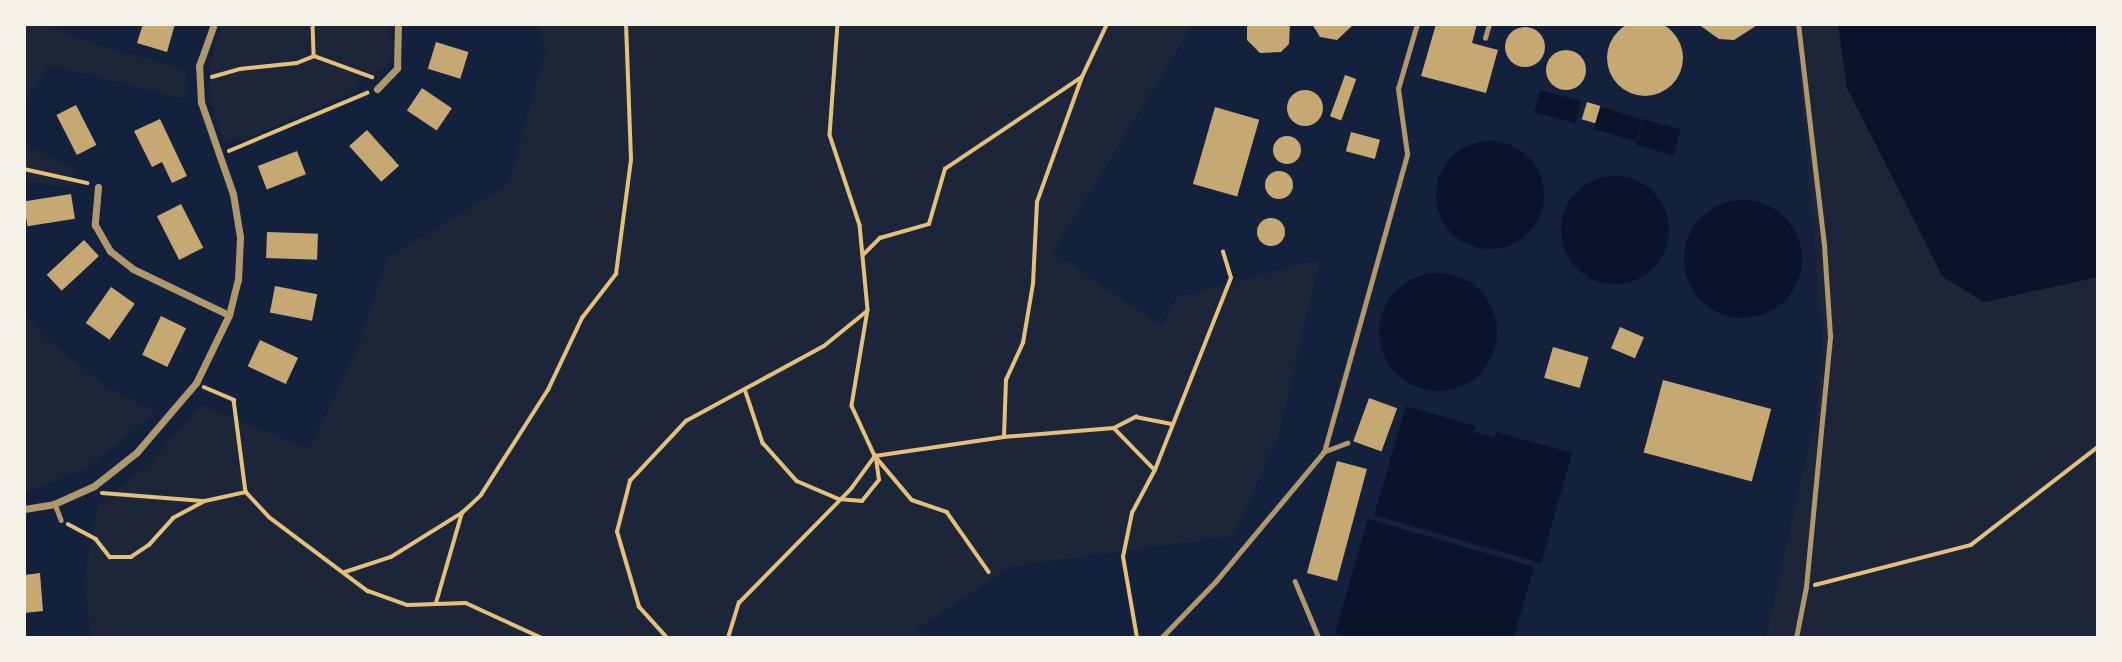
<!DOCTYPE html>
<html>
<head>
<meta charset="utf-8">
<style>
  body { margin:0 }
  #map { position:relative; width:2122px; height:662px; overflow:hidden; background:#14213d; font-family:"PT Sans",sans-serif }
  div>[style] { position:absolute }
  [style*='--x'] { left:calc(var(--x)*1px); top:calc(var(--y)*1px); width:calc(var(--w)*1px); rotate:calc(var(--a)*1deg) }
  .green>* { inset:0; background:#1d2539 }
  .water>* { inset:0; background:#0b132b; transform-origin:0 0 }
  .round { border-radius:50% }
  .building>* { inset:0; background:#c6a872; transform-origin:0 0 }
  .path>* { height:3.5px; margin:-1.75px; padding:0 1.75px; transform-origin:1.75px; border-radius:1.75px; background:#e5c07b }
  .service>* { height:4.5px; margin:-2.25px; padding:0 2.25px; transform-origin:2.25px; border-radius:2.25px; background:#b1986c }
  .minor>* { height:7px; margin:-3.5px; padding:0 3.5px; transform-origin:3.5px; border-radius:3.5px; background:#b1986c }
  span { translate:-50% -50%; white-space:nowrap; text-align:center; line-height:1.15; -webkit-text-stroke:7px #f6f1e7; paint-order:stroke }
  .frame { position:absolute; inset:0; border:26px solid #f6f1e7; pointer-events:none }
</style>
</head>
<body>
<div id="map">
  <div class="green">
    <div style="clip-path:polygon(25px 24px,46px 25px,94px 44px,186px 70px,188px 100px,49px 65px,25px 101px)"></div>
    <div style="clip-path:polygon(223px 25px,390px 25px,393px 57px,385px 67px,366px 75px,356px 84px,357px 91px,244px 139px,224px 141px,212px 104px,209px 64px)"></div>
    <div style="clip-path:polygon(536px 25px,1193px 25px,1053px 252px,1162px 326px,1177px 297px,1320px 259px,1278px 437px,1233px 536px,1012px 566px,915px 630px,928px 637px,91px 637px,84px 581px,98px 505px,150px 463px,201px 405px,310px 449px,360px 342px,387px 258px,509px 183px,546px 50px)"></div>
    <div style="clip-path:polygon(1796px 25px,1838px 25px,1847px 88px,1984px 302px,2097px 277px,2097px 637px,1766px 638px,1818px 406px,1822px 336px)"></div>
    <div style="clip-path:polygon(25px 143px,73px 168px,75px 189px,25px 181px)"></div>
    <div style="clip-path:polygon(25px 315px,48px 340px,106px 387px,156px 412px,86px 469px,25px 493px)"></div>
  </div>
  <div class="water">
    <div style="clip-path:polygon(1838px 25px,2097px 25px,2097px 277px,1984px 302px,1943px 277px,1847px 88px)"></div>
    <div style="left:1540px;top:90px;width:43px;height:23px;rotate:15deg"></div>
    <div style="left:1600px;top:107px;width:44px;height:23px;rotate:16deg"></div>
    <div style="left:1643px;top:119px;width:39px;height:27px;rotate:15deg"></div>
    <div class="round" style="left:1436px;top:141px;width:108px;height:108px"></div>
    <div class="round" style="left:1561px;top:176px;width:108px;height:108px"></div>
    <div class="round" style="left:1684px;top:200px;width:118px;height:118px"></div>
    <div class="round" style="left:1379px;top:273px;width:118px;height:118px"></div>
    <div style="clip-path:polygon(1406px 406px,1476px 426px,1474px 432px,1494px 437px,1496px 432px,1572px 453px,1541px 563px,1374px 515px)"></div>
    <div style="clip-path:polygon(1368px 519px,1534px 567px,1514px 637px,1352px 638px,1335px 633px)"></div>
  </div>
  <div class="building">
    <div class="round" style="left:1607px;top:20px;width:76px;height:76px"></div>
    <div style="clip-path:polygon(143px 24px,175px 24px,167px 52px,137px 43px)"></div>
    <div style="clip-path:polygon(1247px 24px,1290px 24px,1289px 44px,1281px 52px,1260px 53px,1247px 40px)"></div>
    <div style="clip-path:polygon(1312px 24px,1354px 24px,1337px 40px,1320px 37px)"></div>
    <div style="clip-path:polygon(1436px 24px,1477px 24px,1472px 43px,1498px 50px,1486px 93px,1421px 76px)"></div>
    <div style="clip-path:polygon(1698px 24px,1759px 24px,1734px 40px,1719px 39px)"></div>
    <div class="round" style="left:1505px;top:27px;width:40px;height:40px"></div>
    <div style="left:436px;top:42px;width:34px;height:28px;rotate:17deg"></div>
    <div class="round" style="left:1546px;top:50px;width:40px;height:40px"></div>
    <div style="left:1345px;top:75px;width:12px;height:44px;rotate:20deg"></div>
    <div style="left:422px;top:88px;width:36px;height:27px;rotate:34deg"></div>
    <div class="round" style="left:1287px;top:90px;width:36px;height:36px"></div>
    <div style="left:1587px;top:102px;width:14px;height:18px;rotate:17deg"></div>
    <div style="left:76px;top:105px;width:45px;height:22px;rotate:63deg"></div>
    <div style="left:1215px;top:107px;width:46px;height:80px;rotate:16deg"></div>
    <div style="clip-path:polygon(160px 119px,187px 176px,172px 183px,162px 162px,152px 167px,134px 131px)"></div>
    <div style="left:367px;top:130px;width:48px;height:24px;rotate:48deg"></div>
    <div style="left:1351px;top:132px;width:30px;height:20px;rotate:15deg"></div>
    <div class="round" style="left:1273px;top:136px;width:28px;height:28px"></div>
    <div style="left:297px;top:151px;width:25px;height:42px;rotate:69deg"></div>
    <div class="round" style="left:1265px;top:171px;width:28px;height:28px"></div>
    <div style="left:71px;top:194px;width:25px;height:48px;rotate:81deg"></div>
    <div style="left:181px;top:204px;width:49px;height:27px;rotate:63deg"></div>
    <div class="round" style="left:1257px;top:218px;width:28px;height:28px"></div>
    <div style="left:267px;top:232px;width:51px;height:26px;rotate:2deg"></div>
    <div style="left:84px;top:240px;width:22px;height:51px;rotate:47deg"></div>
    <div style="left:275px;top:286px;width:43px;height:27px;rotate:11deg"></div>
    <div style="left:111px;top:287px;width:29px;height:44px;rotate:35deg"></div>
    <div style="left:161px;top:316px;width:28px;height:43px;rotate:26deg"></div>
    <div style="left:1620px;top:327px;width:26px;height:23px;rotate:23deg"></div>
    <div style="left:260px;top:340px;width:42px;height:29px;rotate:25deg"></div>
    <div style="left:1553px;top:347px;width:37px;height:32px;rotate:16deg"></div>
    <div style="left:1663px;top:380px;width:112px;height:75px;rotate:15deg"></div>
    <div style="left:1369px;top:398px;width:30px;height:46px;rotate:20deg"></div>
    <div style="left:1337px;top:461px;width:31px;height:116px;rotate:15deg"></div>
    <div style="clip-path:polygon(40px 573px,43px 611px,24px 613px,24px 575px)"></div>
  </div>
  <div class="path">
    <div style="--x:313;--y:24;--w:32;--a:88"></div>
    <div style="--x:838;--y:24;--w:111;--a:94.1"></div>
    <div style="--x:830;--y:135;--w:95;--a:71.6"></div>
    <div style="--x:860;--y:225;--w:85;--a:84.6"></div>
    <div style="--x:868;--y:310;--w:97;--a:99.5"></div>
    <div style="--x:852;--y:406;--w:55;--a:65.3"></div>
    <div style="--x:875;--y:456;--w:57;--a:49.9"></div>
    <div style="--x:912;--y:500;--w:37;--a:19"></div>
    <div style="--x:947;--y:512;--w:73;--a:55"></div>
    <div style="--x:212;--y:77;--w:29;--a:-16"></div>
    <div style="--x:240;--y:69;--w:57;--a:-6"></div>
    <div style="--x:297;--y:63;--w:18;--a:-22"></div>
    <div style="--x:314;--y:56;--w:62;--a:19.9"></div>
    <div style="--x:229;--y:151;--w:150;--a:-22.8"></div>
    <div style="--x:24;--y:169;--w:65;--a:12.5"></div>
    <div style="--x:863;--y:255;--w:24;--a:-45"></div>
    <div style="--x:880;--y:238;--w:51;--a:-15.9"></div>
    <div style="--x:929;--y:224;--w:57;--a:-73.8"></div>
    <div style="--x:945;--y:169;--w:165;--a:-33.9"></div>
    <div style="--x:1082;--y:77;--w:59;--a:-64.7"></div>
    <div style="--x:204;--y:387;--w:33;--a:23"></div>
    <div style="--x:234;--y:400;--w:93;--a:82.6"></div>
    <div style="--x:246;--y:492;--w:34;--a:47"></div>
    <div style="--x:269;--y:517;--w:124;--a:36.8"></div>
    <div style="--x:368;--y:591;--w:41;--a:19.7"></div>
    <div style="--x:407;--y:605;--w:59;--a:-1.9"></div>
    <div style="--x:466;--y:603;--w:84;--a:24.7"></div>
    <div style="--x:746;--y:392;--w:54;--a:71.6"></div>
    <div style="--x:763;--y:443;--w:51;--a:48.2"></div>
    <div style="--x:797;--y:481;--w:46;--a:23.2"></div>
    <div style="--x:839;--y:499;--w:23;--a:5"></div>
    <div style="--x:862;--y:501;--w:27;--a:-51"></div>
    <div style="--x:879;--y:480;--w:22;--a:-98"></div>
    <div style="--x:1114;--y:428;--w:57;--a:45.7"></div>
    <div style="--x:1004;--y:437;--w:57;--a:-88"></div>
    <div style="--x:1006;--y:380;--w:41;--a:-65.3"></div>
    <div style="--x:1023;--y:343;--w:60;--a:-80.4"></div>
    <div style="--x:1033;--y:284;--w:82;--a:-87.2"></div>
    <div style="--x:1037;--y:202;--w:133;--a:-70.2"></div>
    <div style="--x:102;--y:493;--w:101;--a:4.5"></div>
    <div style="--x:68;--y:524;--w:32;--a:28"></div>
    <div style="--x:96;--y:539;--w:23;--a:52"></div>
    <div style="--x:110;--y:557;--w:21;--a:0"></div>
    <div style="--x:131;--y:557;--w:22;--a:-34"></div>
    <div style="--x:149;--y:545;--w:36;--a:-48"></div>
    <div style="--x:173;--y:518;--w:36;--a:-28"></div>
    <div style="--x:205;--y:501;--w:42;--a:-12.4"></div>
    <div style="--x:345;--y:572;--w:48;--a:-18.1"></div>
    <div style="--x:391;--y:557;--w:81;--a:-31.9"></div>
    <div style="--x:1815;--y:585;--w:161;--a:-14.4"></div>
    <div style="--x:1971;--y:545;--w:160;--a:-37.7"></div>
    <div style="--x:436;--y:603;--w:94;--a:-73.9"></div>
    <div style="--x:462;--y:513;--w:26;--a:-43"></div>
    <div style="--x:481;--y:495;--w:125;--a:-57.5"></div>
    <div style="--x:548;--y:390;--w:80;--a:-64.7"></div>
    <div style="--x:582;--y:318;--w:56;--a:-52.3"></div>
    <div style="--x:616;--y:274;--w:115;--a:-82.5"></div>
    <div style="--x:631;--y:160;--w:136;--a:-92.1"></div>
    <div style="--x:667;--y:638;--w:42;--a:-132.1"></div>
    <div style="--x:639;--y:607;--w:78;--a:-106.3"></div>
    <div style="--x:617;--y:532;--w:53;--a:-75.7"></div>
    <div style="--x:630;--y:481;--w:82;--a:-47"></div>
    <div style="--x:686;--y:421;--w:157;--a:-28.5"></div>
    <div style="--x:824;--y:346;--w:55;--a:-39.1"></div>
    <div style="--x:728;--y:638;--w:37;--a:-73"></div>
    <div style="--x:739;--y:603;--w:160;--a:-45.5"></div>
    <div style="--x:851;--y:489;--w:41;--a:-54"></div>
    <div style="--x:875;--y:456;--w:130;--a:-8.4"></div>
    <div style="--x:1004;--y:437;--w:110;--a:-4.7"></div>
    <div style="--x:1114;--y:428;--w:25;--a:-27"></div>
    <div style="--x:1136;--y:417;--w:36;--a:11"></div>
    <div style="--x:1137;--y:638;--w:82;--a:-99.8"></div>
    <div style="--x:1123;--y:557;--w:45;--a:-78.4"></div>
    <div style="--x:1132;--y:513;--w:49;--a:-61.9"></div>
    <div style="--x:1155;--y:470;--w:206;--a:-68.4"></div>
    <div style="--x:1231;--y:278;--w:27;--a:-107"></div>
  </div>
  <div class="service">
    <div style="--x:1485;--y:38;--w:15;--a:-74"></div>
    <div style="--x:1348;--y:443;--w:26;--a:159"></div>
    <div style="--x:1324;--y:452;--w:309;--a:-74.4"></div>
    <div style="--x:1407;--y:154;--w:66;--a:-97.9"></div>
    <div style="--x:1398;--y:89;--w:68;--a:-73.7"></div>
    <div style="--x:55;--y:504;--w:17;--a:69"></div>
    <div style="--x:1295;--y:581;--w:62;--a:67.2"></div>
    <div style="--x:1161;--y:638;--w:79;--a:-46"></div>
    <div style="--x:1216;--y:581;--w:168;--a:-50.1"></div>
    <div style="--x:1796;--y:638;--w:52;--a:-78.9"></div>
    <div style="--x:1806;--y:587;--w:252;--a:-84.5"></div>
    <div style="--x:1830;--y:336;--w:91;--a:-93.8"></div>
    <div style="--x:1824;--y:245;--w:223;--a:-96.7"></div>
  </div>
  <div class="minor">
    <div style="--x:377;--y:89;--w:29;--a:-46"></div>
    <div style="--x:397;--y:68;--w:44;--a:-88.7"></div>
    <div style="--x:98;--y:187;--w:38;--a:95"></div>
    <div style="--x:95;--y:225;--w:30;--a:60"></div>
    <div style="--x:110;--y:251;--w:29;--a:38"></div>
    <div style="--x:133;--y:269;--w:106;--a:25.6"></div>
    <div style="--x:24;--y:509;--w:30;--a:-9"></div>
    <div style="--x:54;--y:504;--w:44;--a:-24.2"></div>
    <div style="--x:94;--y:486;--w:55;--a:-38.3"></div>
    <div style="--x:137;--y:452;--w:91;--a:-49.5"></div>
    <div style="--x:196;--y:383;--w:76;--a:-64.1"></div>
    <div style="--x:229;--y:315;--w:36;--a:-76"></div>
    <div style="--x:238;--y:280;--w:43;--a:-87.3"></div>
    <div style="--x:240;--y:237;--w:44;--a:-99.2"></div>
    <div style="--x:233;--y:194;--w:97;--a:-109.2"></div>
    <div style="--x:201;--y:102;--w:36;--a:-93"></div>
    <div style="--x:199;--y:66;--w:45;--a:-70.3"></div>
  </div>
  <div class="frame"></div>
</div>
</body>
</html>
